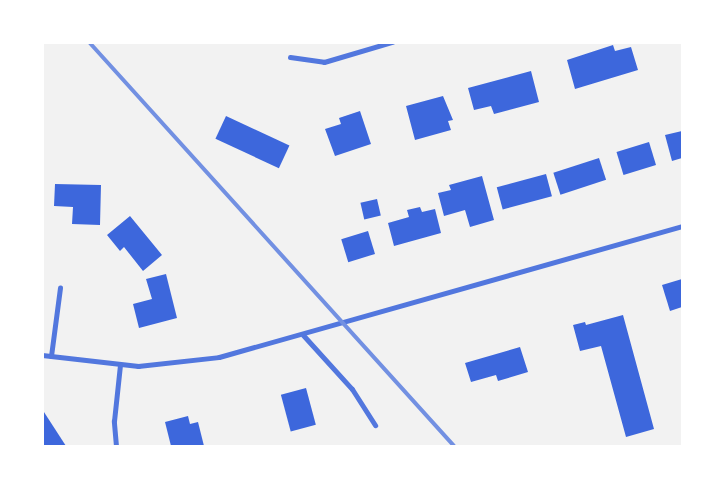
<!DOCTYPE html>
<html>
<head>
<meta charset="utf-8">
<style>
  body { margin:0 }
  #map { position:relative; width:725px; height:489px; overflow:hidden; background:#f2f2f2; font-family:"IBM Plex Sans",sans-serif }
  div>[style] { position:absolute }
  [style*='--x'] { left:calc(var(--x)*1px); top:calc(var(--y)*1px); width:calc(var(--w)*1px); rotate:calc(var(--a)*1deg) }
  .building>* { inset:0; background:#3d67dc; transform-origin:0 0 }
  .minor>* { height:5px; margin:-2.5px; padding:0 2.5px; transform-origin:2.5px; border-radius:2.5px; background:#5277de }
  .rail>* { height:4px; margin:-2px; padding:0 2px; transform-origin:2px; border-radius:2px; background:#7290e2 }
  span { translate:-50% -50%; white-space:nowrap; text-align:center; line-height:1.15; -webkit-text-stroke:4px #fff; paint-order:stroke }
  .frame { position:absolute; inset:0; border:44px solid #fff; pointer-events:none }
</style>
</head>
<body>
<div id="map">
  <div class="building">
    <div style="clip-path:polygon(613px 45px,615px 51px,631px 47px,638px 70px,575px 89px,567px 60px)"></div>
    <div style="clip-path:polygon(531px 71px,539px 102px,494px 114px,491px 106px,474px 110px,468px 88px)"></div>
    <div style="clip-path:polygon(443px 96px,453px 120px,448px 121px,451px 130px,415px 140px,406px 106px)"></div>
    <div style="clip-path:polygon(360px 111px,371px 144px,335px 156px,325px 129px,341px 124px,339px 118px)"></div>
    <div style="left:226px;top:116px;width:70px;height:25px;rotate:25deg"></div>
    <div style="clip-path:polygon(682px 131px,682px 158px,672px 161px,665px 135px)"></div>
    <div style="left:649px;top:142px;width:24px;height:34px;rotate:73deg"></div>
    <div style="left:599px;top:158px;width:23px;height:48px;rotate:72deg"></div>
    <div style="left:546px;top:174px;width:23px;height:51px;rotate:75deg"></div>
    <div style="clip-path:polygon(482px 176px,494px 220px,470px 227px,465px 210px,444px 216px,438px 193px,451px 190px,449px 185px)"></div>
    <div style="clip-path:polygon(55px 184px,101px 185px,100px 225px,72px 224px,73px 207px,54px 206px)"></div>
    <div style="left:377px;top:199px;width:17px;height:17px;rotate:77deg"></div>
    <div style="clip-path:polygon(420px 207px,422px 212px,435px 209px,441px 233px,394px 246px,388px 223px,409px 217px,407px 210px)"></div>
    <div style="clip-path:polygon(130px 216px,162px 255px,143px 271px,124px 247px,120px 251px,107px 235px)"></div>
    <div style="left:368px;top:231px;width:24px;height:28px;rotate:73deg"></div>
    <div style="clip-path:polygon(166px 274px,177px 318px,139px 328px,133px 304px,152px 299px,146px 279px)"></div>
    <div style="clip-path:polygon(682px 279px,682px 307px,670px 311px,662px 285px)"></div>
    <div style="clip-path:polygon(623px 315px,654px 429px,626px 437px,601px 346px,580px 351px,573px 325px,585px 322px,586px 325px)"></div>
    <div style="clip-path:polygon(520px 347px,528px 372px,498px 381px,496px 375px,471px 382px,465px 363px)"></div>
    <div style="left:306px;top:388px;width:38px;height:26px;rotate:75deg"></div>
    <div style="clip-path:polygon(42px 409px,66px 446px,42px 446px)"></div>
    <div style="clip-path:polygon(188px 416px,190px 424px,198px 422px,204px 446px,171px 446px,165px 422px)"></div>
  </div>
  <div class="minor">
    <div style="--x:290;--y:57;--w:34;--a:8"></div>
    <div style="--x:324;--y:62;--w:71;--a:-16.4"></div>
    <div style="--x:303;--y:335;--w:73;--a:47.8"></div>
    <div style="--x:352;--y:389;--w:43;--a:57.4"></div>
    <div style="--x:42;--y:355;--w:97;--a:6.5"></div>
    <div style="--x:138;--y:366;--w:81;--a:-6.3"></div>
    <div style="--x:219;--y:357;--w:481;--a:-15.8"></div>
    <div style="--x:51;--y:356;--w:69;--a:-82.5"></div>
    <div style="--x:116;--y:446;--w:25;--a:-95"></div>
    <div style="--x:114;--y:421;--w:56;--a:-83.9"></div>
  </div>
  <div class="rail">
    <div style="--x:89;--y:42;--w:544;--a:47.9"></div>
  </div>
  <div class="frame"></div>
</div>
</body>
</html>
